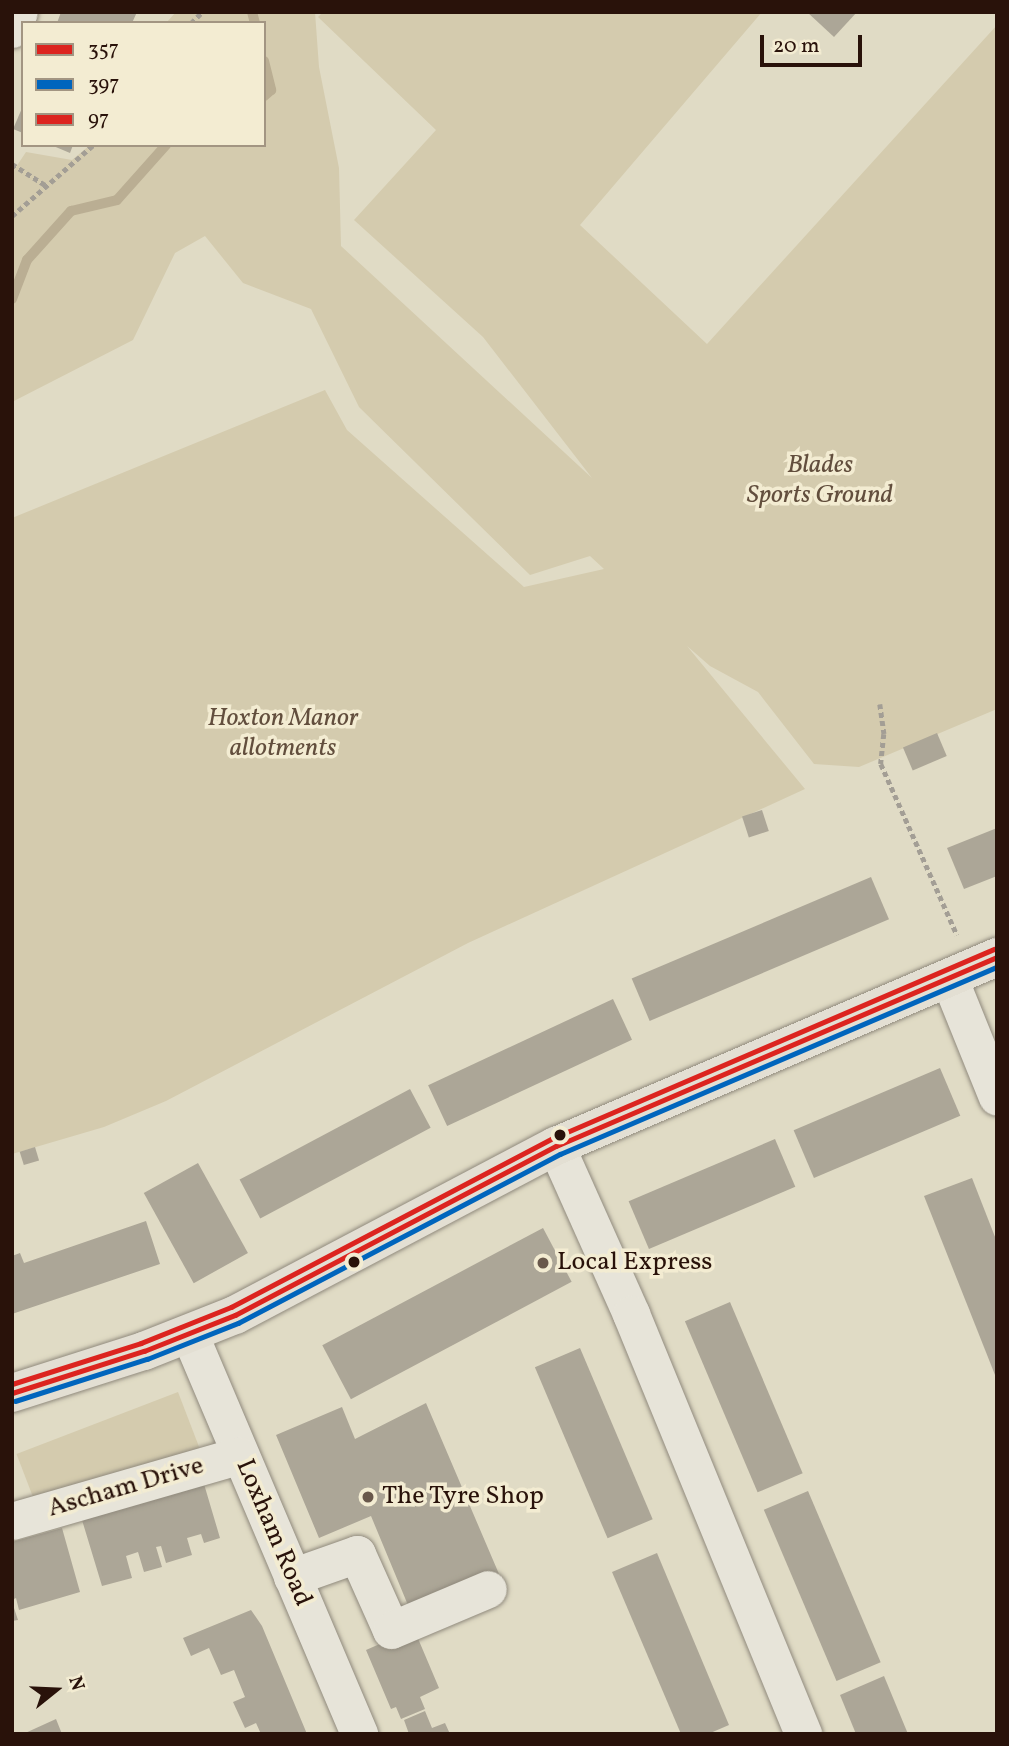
<!DOCTYPE html>
<html>
<head>
<meta charset="utf-8">
<style>
  body { margin:0 }
  #map { position:relative; width:1009px; height:1746px; overflow:hidden; background:#e0dbc5; font-family:Vollkorn,serif }
  div>[style] { position:absolute }
  [style*='--x'] { left:calc(var(--x)*1px); top:calc(var(--y)*1px); width:calc(var(--w)*1px); rotate:calc(var(--a)*1deg) }
  .green>* { inset:0; background:#d4cbae; transform-origin:0 0 }
  .stream>* { height:10px; margin:-5px; padding:0 5px; transform-origin:5px; border-radius:5px; background:#baae93 }
  .building>* { inset:0; background:#aca697; transform-origin:0 0 }
  .path>* { height:4.5px; margin-top:-2.25px; transform-origin:0; background:repeating-linear-gradient(90deg,#a39e95 0 5px,transparent 0 8.5px) }
  .roads { filter:drop-shadow(0 0 2px #908a7d) drop-shadow(0 0 2px #908a7d) }
  .minor>* { height:37px; margin:-18.5px; padding:0 18.5px; transform-origin:18.5px; border-radius:18.5px; background:#e7e4d9 }
  .major>* { height:38px; margin:-19px; padding:0 19px; transform-origin:19px; border-radius:19px; background:#e3dfd3 }
  .bus-1>* { height:5px; margin:-2.5px; padding:0 2.5px; transform-origin:2.5px; border-radius:2.5px; background:#dc241f }
  .bus-2>* { height:5px; margin:-2.5px; padding:0 2.5px; transform-origin:2.5px; border-radius:2.5px; background:#0065bd }
  .bus-3>* { height:5px; margin:-2.5px; padding:0 2.5px; transform-origin:2.5px; border-radius:2.5px; background:#dc241f }
  .dots>* { width:19px; height:19px; translate:-50% -50%; box-sizing:border-box; border:4px solid #f3ecd2; border-radius:50% }
  span { translate:-50% -50%; white-space:nowrap; text-align:center; line-height:1.15; -webkit-text-stroke:7px #f3ecd2; paint-order:stroke }
  .park-label { font-size:26px; color:#624e3d; font-style:italic }
  .poi-label { font-size:26px; color:#29120a }
  .left { translate:0 -50%; text-align:left }
  .street-label { font-size:26px; color:#29120a }
  .frame { position:absolute; inset:0; border:14px solid #29120a; pointer-events:none }
  .legend { position:absolute; left:21px; top:21px; width:245px; height:126px; box-sizing:border-box; background:#f3ecd2; border:2px solid #a29582; margin:0; padding:9px 12px; list-style:none; font-size:21px; color:#29120a }
  .legend li { display:flex; align-items:center; gap:14px; height:35px }
  .legend b { width:35px; border:2px solid #a29582 }
  .north { position:absolute; left:21px; top:1655px; width:70px; height:70px; -webkit-text-stroke:5px #f3ecd2; paint-order:stroke; rotate:72deg; font-size:19px; font-weight:700; line-height:28px; text-align:center; color:#29120a }
  .north::after { content:''; display:block; margin:auto; width:24px; height:32px; background:#29120a; clip-path:polygon(50% 0,100% 100%,50% 72%,0 100%) }
  .scale { position:absolute; left:760px; top:35px; width:102px; height:32px; box-sizing:border-box; border:4px solid #29120a; border-top:0; padding-left:9px; font-size:21px; line-height:24px; white-space:nowrap; color:#29120a; -webkit-text-stroke:5px #f3ecd2; paint-order:stroke }
</style>
</head>
<body>
<div id="map">
  <div class="green">
    <div style="clip-path:polygon(176px 12px,315px 12px,319px 67px,339px 168px,341px 246px,592px 478px,483px 337px,354px 220px,436px 130px,318px 17px,323px 12px,762px 12px,580px 225px,707px 344px,997px 25px,997px 709px,859px 767px,814px 764px,758px 692px,710px 666px,687px 646px,805px 789px,468px 943px,166px 1101px,104px 1127px,12px 1154px,12px 518px,325px 390px,347px 430px,524px 587px,604px 569px,590px 556px,530px 575px,359px 407px,311px 309px,243px 283px,205px 236px,175px 253px,133px 340px,12px 402px,12px 173px,26px 152px,72px 160px,90px 145px,264px 145px,264px 23px,166px 23px)"></div>
    <div style="left:178px;top:1392px;width:68px;height:173px;rotate:69deg"></div>
  </div>
  <div class="stream">
    <div style="--x:252;--y:12;--w:11;--a:75"></div>
    <div style="--x:264;--y:61;--w:30;--a:76"></div>
    <div style="--x:271;--y:90;--w:9;--a:139"></div>
    <div style="--x:12;--y:299;--w:42;--a:-69"></div>
    <div style="--x:27;--y:260;--w:66;--a:-48.1"></div>
    <div style="--x:71;--y:211;--w:47;--a:-13.4"></div>
    <div style="--x:117;--y:200;--w:74;--a:-48.3"></div>
  </div>
  <div class="building">
    <div style="clip-path:polygon(61px 12px,67px 14px,137px 12px,132px 23px,57px 23px)"></div>
    <div style="clip-path:polygon(807px 12px,857px 12px,834px 37px)"></div>
    <div style="clip-path:polygon(23px 106px,23px 133px,13px 129px)"></div>
    <div style="clip-path:polygon(51px 145px,73px 145px,70px 153px)"></div>
    <div style="left:937px;top:733px;width:25px;height:37px;rotate:67deg"></div>
    <div style="left:762px;top:810px;width:22px;height:21px;rotate:72deg"></div>
    <div style="clip-path:polygon(997px 828px,997px 876px,964px 889px,947px 848px)"></div>
    <div style="left:871px;top:877px;width:46px;height:260px;rotate:67deg"></div>
    <div style="left:613px;top:999px;width:45px;height:204px;rotate:65deg"></div>
    <div style="left:940px;top:1068px;width:52px;height:159px;rotate:67deg"></div>
    <div style="left:410px;top:1089px;width:44px;height:193px;rotate:62deg"></div>
    <div style="left:775px;top:1139px;width:52px;height:159px;rotate:67deg"></div>
    <div style="left:35px;top:1147px;width:14px;height:16px;rotate:73deg"></div>
    <div style="left:198px;top:1163px;width:103px;height:62px;rotate:61deg"></div>
    <div style="clip-path:polygon(972px 1178px,997px 1242px,997px 1380px,924px 1196px)"></div>
    <div style="clip-path:polygon(146px 1221px,160px 1264px,12px 1314px,12px 1256px,20px 1253px,24px 1263px)"></div>
    <div style="left:543px;top:1228px;width:61px;height:250px;rotate:62deg"></div>
    <div style="left:730px;top:1302px;width:186px;height:49px;rotate:67deg"></div>
    <div style="left:580px;top:1348px;width:186px;height:49px;rotate:67deg"></div>
    <div style="clip-path:polygon(426px 1403px,499px 1574px,410px 1610px,371px 1516px,319px 1538px,276px 1435px,342px 1407px,355px 1439px)"></div>
    <div style="clip-path:polygon(204px 1484px,220px 1538px,204px 1543px,201px 1534px,187px 1538px,192px 1555px,166px 1563px,161px 1546px,156px 1547px,162px 1567px,144px 1572px,138px 1552px,126px 1556px,132px 1578px,102px 1586px,82px 1520px)"></div>
    <div style="left:808px;top:1491px;width:186px;height:48px;rotate:67deg"></div>
    <div style="clip-path:polygon(62px 1528px,80px 1592px,19px 1610px,16px 1598px,12px 1600px,12px 1542px)"></div>
    <div style="clip-path:polygon(657px 1553px,729px 1725px,708px 1734px,681px 1734px,612px 1572px)"></div>
    <div style="clip-path:polygon(12px 1602px,18px 1620px,12px 1621px)"></div>
    <div style="clip-path:polygon(251px 1610px,262px 1626px,307px 1734px,261px 1734px,256px 1723px,245px 1728px,233px 1702px,245px 1697px,234px 1670px,221px 1675px,209px 1648px,191px 1656px,183px 1638px)"></div>
    <div style="clip-path:polygon(414px 1629px,439px 1688px,420px 1697px,425px 1709px,401px 1719px,396px 1707px,391px 1709px,366px 1650px)"></div>
    <div style="clip-path:polygon(884px 1676px,908px 1734px,856px 1734px,840px 1695px)"></div>
    <div style="clip-path:polygon(425px 1711px,432px 1728px,445px 1723px,450px 1734px,409px 1734px,404px 1720px)"></div>
    <div style="clip-path:polygon(56px 1719px,62px 1734px,23px 1734px)"></div>
  </div>
  <div class="path">
    <div style="--x:191;--y:23;--w:16;--a:-45"></div>
    <div style="--x:12;--y:164;--w:41;--a:32.2"></div>
    <div style="--x:12;--y:216;--w:108;--a:-41.2"></div>
    <div style="--x:880;--y:704;--w:30;--a:82"></div>
    <div style="--x:884;--y:734;--w:30;--a:96"></div>
    <div style="--x:881;--y:764;--w:187;--a:66"></div>
  </div>
  <div class="roads">
    <div class="minor">
      <div style="--x:12;--y:29;--w:18;--a:-68"></div>
      <div style="--x:949;--y:978;--w:128;--a:68"></div>
      <div style="--x:556;--y:1146;--w:184;--a:65.9"></div>
      <div style="--x:631;--y:1314;--w:454;--a:67.7"></div>
      <div style="--x:189;--y:1333;--w:436;--a:67"></div>
      <div style="--x:12;--y:1521;--w:237;--a:-16.1"></div>
      <div style="--x:292;--y:1577;--w:69;--a:-19.5"></div>
      <div style="--x:357;--y:1554;--w:83;--a:65.9"></div>
      <div style="--x:391;--y:1630;--w:105;--a:-22.9"></div>
    </div>
    <div class="major">
      <div style="--x:12;--y:1393;--w:139;--a:-17.7"></div>
      <div style="--x:144;--y:1351;--w:98;--a:-21.6"></div>
      <div style="--x:235;--y:1315;--w:363;--a:-27.8"></div>
      <div style="--x:556;--y:1146;--w:480;--a:-23.2"></div>
    </div>
  </div>
  <div class="bus-1">
    <div style="--x:12;--y:1393;--w:139;--a:-17.7"></div>
    <div style="--x:144;--y:1351;--w:98;--a:-21.6"></div>
    <div style="--x:235;--y:1315;--w:363;--a:-27.8"></div>
    <div style="--x:556;--y:1146;--w:480;--a:-23.2"></div>
  </div>
  <div class="bus-2">
    <div style="--x:15;--y:1401;--w:139;--a:-17.7"></div>
    <div style="--x:147;--y:1359;--w:98;--a:-21.6"></div>
    <div style="--x:238;--y:1323;--w:364;--a:-27.7"></div>
    <div style="--x:560;--y:1154;--w:475;--a:-23.2"></div>
  </div>
  <div class="bus-3">
    <div style="--x:12;--y:1384;--w:135;--a:-17.6"></div>
    <div style="--x:141;--y:1343;--w:97;--a:-21.8"></div>
    <div style="--x:231;--y:1307;--w:364;--a:-27.7"></div>
    <div style="--x:553;--y:1138;--w:480;--a:-23.2"></div>
  </div>
  <div class="dots">
    <div style="left:560px;top:1135px;background:#29120a"></div>
    <div style="left:354px;top:1262px;background:#29120a"></div>
    <div style="left:543px;top:1263px;background:#69584b"></div>
    <div style="left:368px;top:1497px;background:#69584b"></div>
  </div>
  <div class="park-label">
    <span style="left:820px;top:481px">Blades<br>Sports Ground</span>
    <span style="left:283px;top:734px">Hoxton Manor<br>allotments</span>
  </div>
  <div class="poi-label">
    <span class="left" style="left:557px;top:1263px">Local Express</span>
    <span class="left" style="left:382px;top:1497px">The Tyre Shop</span>
  </div>
  <div class="street-label">
    <span style="left:126px;top:1488px;rotate:-16deg">Ascham Drive</span>
    <span style="left:273px;top:1533px;rotate:67deg">Loxham Road</span>
  </div>
  <div class="frame"></div>
  <ul class="legend">
  <li><b style="height:9px;background:#dc241f"></b>357</li>
  <li><b style="height:9px;background:#0065bd"></b>397</li>
  <li><b style="height:9px;background:#dc241f"></b>97</li>
  </ul>
  <div class="north">N</div>
  <div class="scale">20 m</div>
</div>
</body>
</html>
